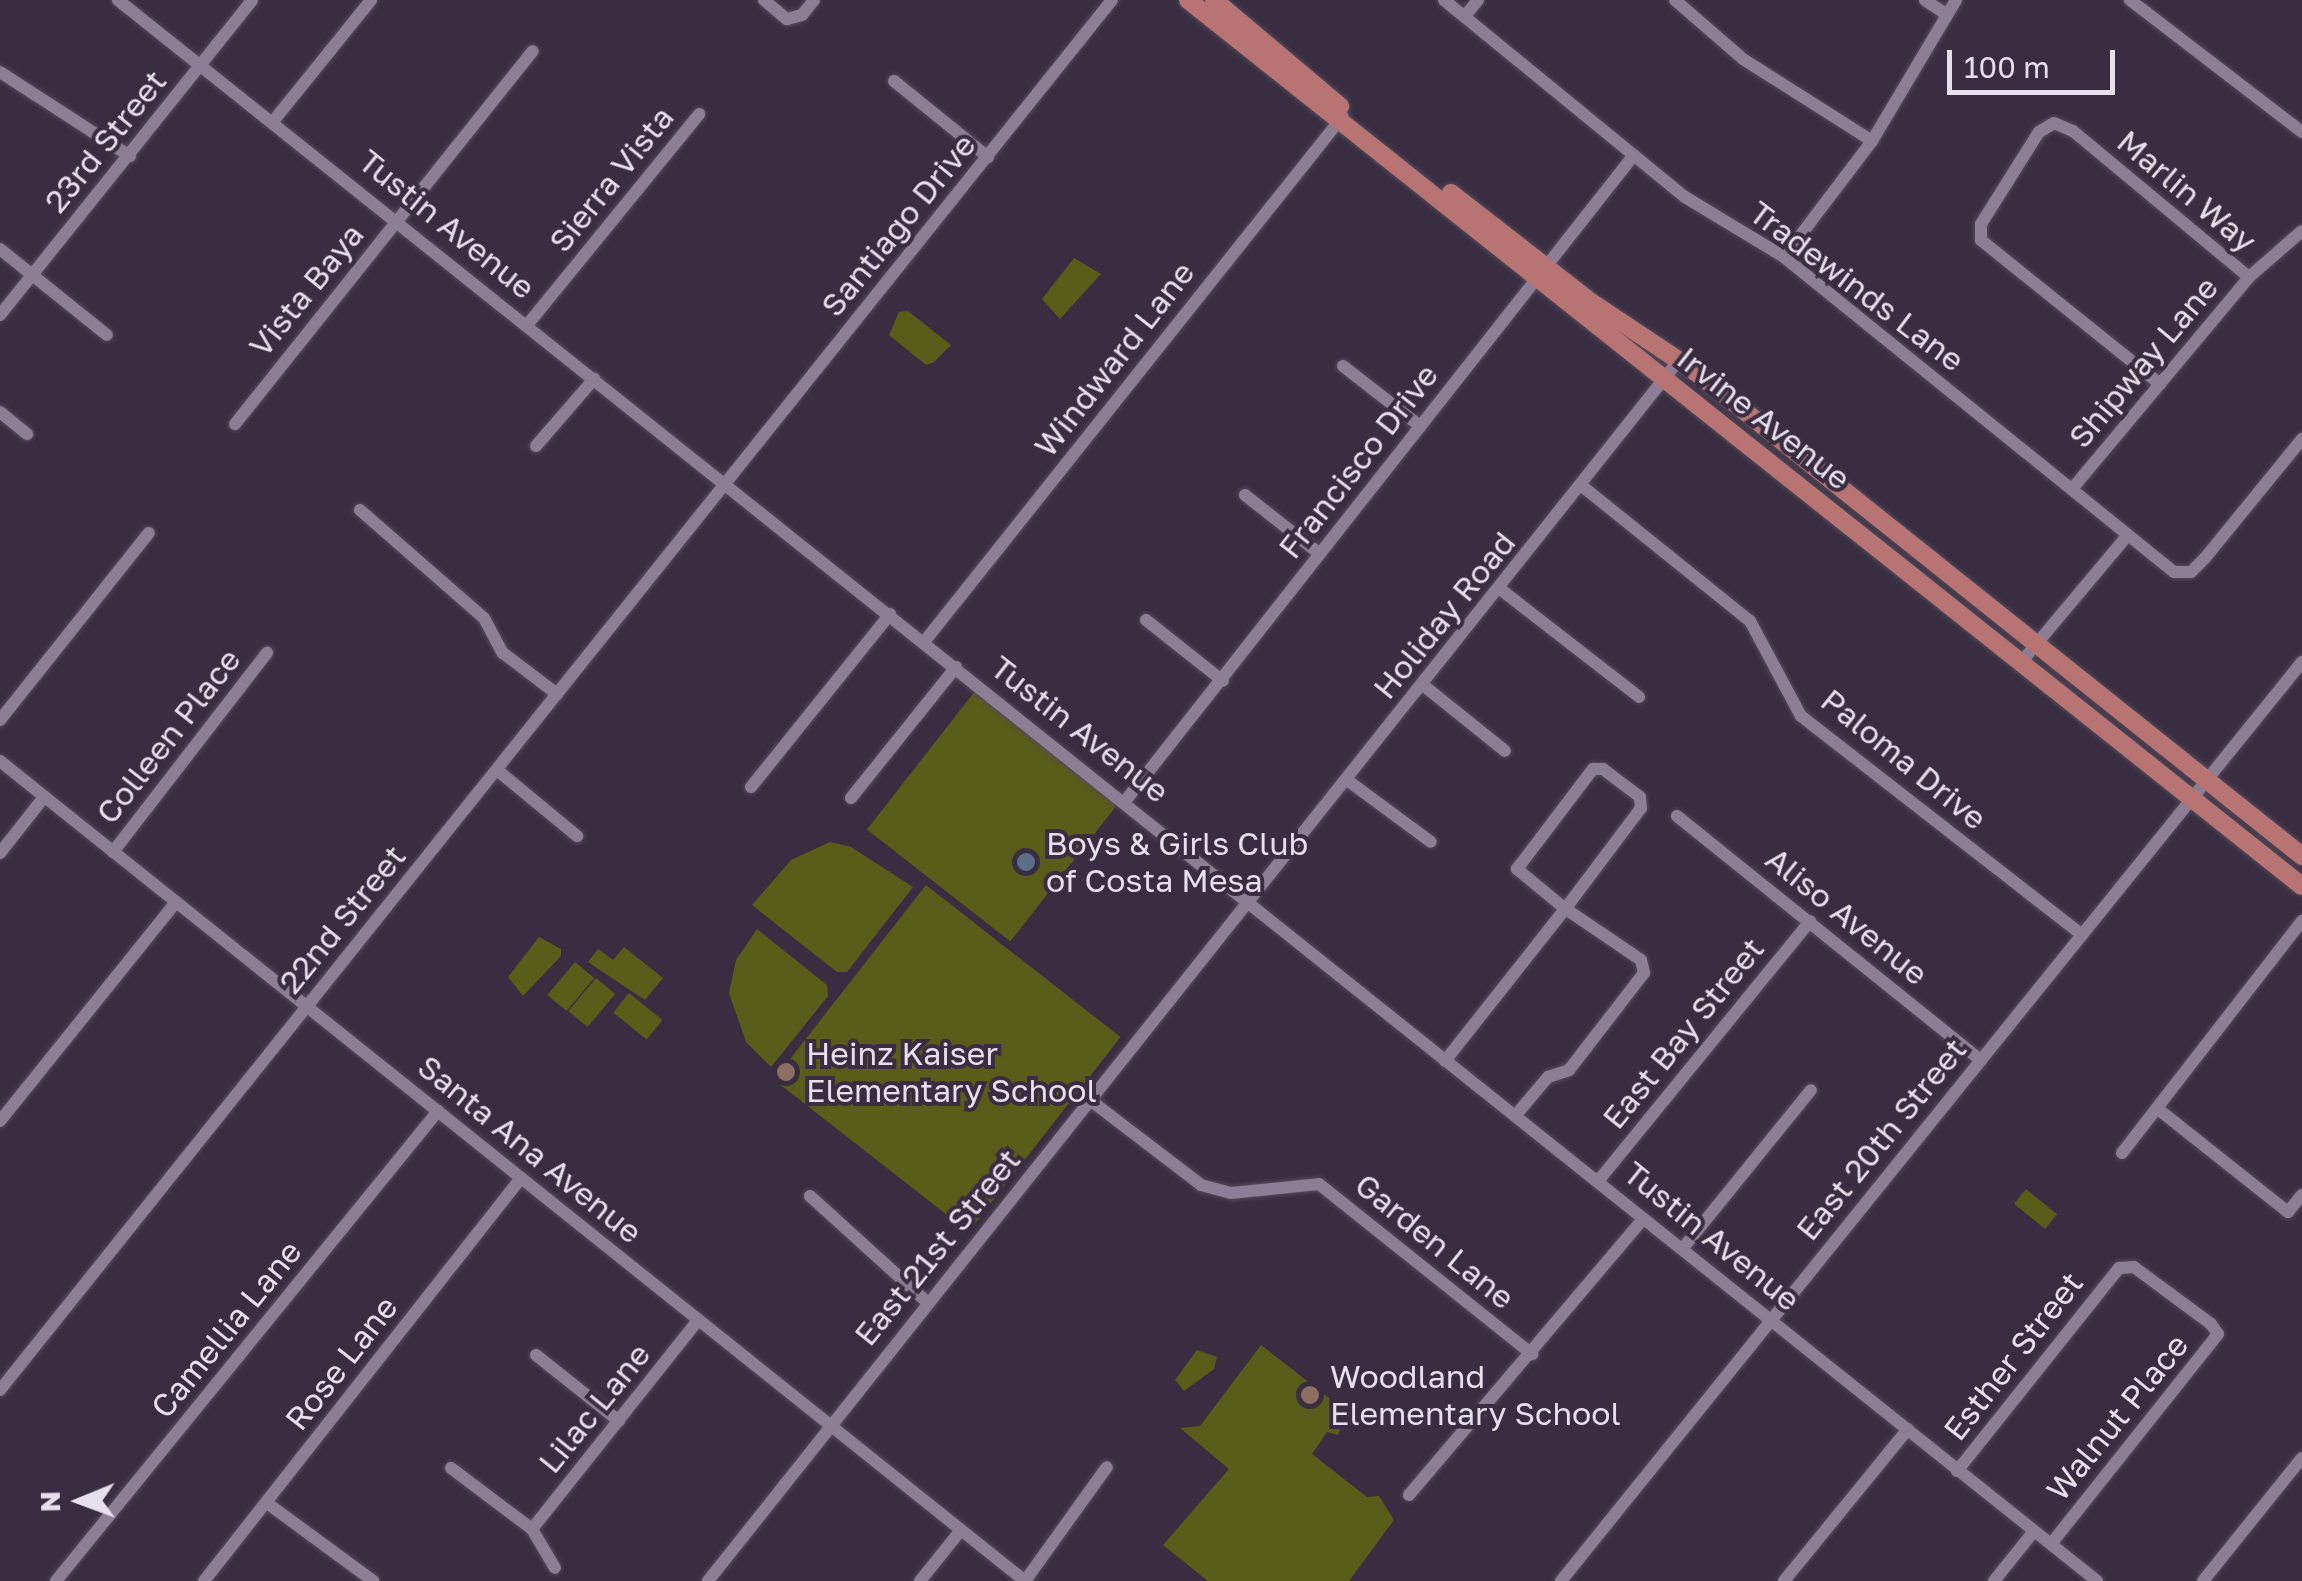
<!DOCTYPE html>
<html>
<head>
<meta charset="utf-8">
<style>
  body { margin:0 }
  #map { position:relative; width:2302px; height:1581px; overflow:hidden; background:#392d41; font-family:"Golos Text",sans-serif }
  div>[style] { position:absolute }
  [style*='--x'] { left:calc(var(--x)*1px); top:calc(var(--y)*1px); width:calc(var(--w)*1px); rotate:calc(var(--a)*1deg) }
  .green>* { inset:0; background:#595d1a; transform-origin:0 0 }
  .roads { filter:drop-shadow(0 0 2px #534a5a) drop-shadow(0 0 2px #534a5a) }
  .minor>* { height:12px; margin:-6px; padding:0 6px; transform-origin:6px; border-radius:6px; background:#8c7e95 }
  .major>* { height:18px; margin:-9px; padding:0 9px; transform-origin:9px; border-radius:9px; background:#b77473 }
  .dots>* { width:28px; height:28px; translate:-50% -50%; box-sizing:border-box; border:5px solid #392d41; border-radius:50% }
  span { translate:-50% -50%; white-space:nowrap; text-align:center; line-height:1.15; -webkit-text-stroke:8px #392d41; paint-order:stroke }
  .street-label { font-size:32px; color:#e6dfec }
  .poi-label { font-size:32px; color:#e6dfec }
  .left { translate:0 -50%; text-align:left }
  .north { position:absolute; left:30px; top:1451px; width:100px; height:100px; -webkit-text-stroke:8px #392d41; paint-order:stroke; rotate:269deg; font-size:28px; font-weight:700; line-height:40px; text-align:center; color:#e6dfec }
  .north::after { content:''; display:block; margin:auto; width:35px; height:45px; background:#e6dfec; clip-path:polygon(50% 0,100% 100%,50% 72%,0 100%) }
  .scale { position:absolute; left:1947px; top:50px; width:168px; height:45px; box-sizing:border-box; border:5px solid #e6dfec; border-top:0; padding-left:12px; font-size:30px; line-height:35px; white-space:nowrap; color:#e6dfec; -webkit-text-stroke:8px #392d41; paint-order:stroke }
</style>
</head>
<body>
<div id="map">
  <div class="green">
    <div style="clip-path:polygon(1074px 258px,1101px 274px,1060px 319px,1042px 299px)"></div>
    <div style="clip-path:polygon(908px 311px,951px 345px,934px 362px,926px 365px,889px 335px,899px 312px)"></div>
    <div style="left:979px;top:686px;width:182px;height:182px;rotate:38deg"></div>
    <div style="clip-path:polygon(830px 842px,851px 847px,913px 887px,847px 972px,837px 972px,752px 905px,791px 860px)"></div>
    <div style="left:926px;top:885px;width:247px;height:247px;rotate:38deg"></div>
    <div style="clip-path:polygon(757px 929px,827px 985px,828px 996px,771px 1067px,746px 1042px,729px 993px,736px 960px)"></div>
    <div style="clip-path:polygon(539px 937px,561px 949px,561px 956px,523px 996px,508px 977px)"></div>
    <div style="clip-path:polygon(624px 947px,663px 978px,645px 1000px,588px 962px,598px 949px,613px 960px)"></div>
    <div style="left:575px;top:962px;width:25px;height:43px;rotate:40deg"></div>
    <div style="left:596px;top:978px;width:25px;height:43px;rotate:40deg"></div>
    <div style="left:629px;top:993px;width:43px;height:25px;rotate:39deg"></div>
    <div style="left:2026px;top:1189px;width:40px;height:19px;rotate:39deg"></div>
    <div style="clip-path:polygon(1261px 1345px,1347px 1412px,1338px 1435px,1327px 1432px,1312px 1454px,1367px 1497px,1379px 1496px,1394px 1520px,1349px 1581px,1208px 1581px,1163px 1545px,1229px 1469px,1180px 1428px,1200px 1426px)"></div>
    <div style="clip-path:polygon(1197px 1350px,1217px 1357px,1214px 1369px,1184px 1391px,1175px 1380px)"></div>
  </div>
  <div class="roads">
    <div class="minor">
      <div style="--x:118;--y:0;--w:2533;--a:38.62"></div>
      <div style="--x:764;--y:0;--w:30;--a:40"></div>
      <div style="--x:787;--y:19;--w:16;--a:-15"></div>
      <div style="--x:802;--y:15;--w:19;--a:-51"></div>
      <div style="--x:1444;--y:0;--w:311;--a:39.3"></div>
      <div style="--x:1685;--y:197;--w:116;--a:31.2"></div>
      <div style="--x:1784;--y:257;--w:501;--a:38.93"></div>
      <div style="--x:2174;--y:572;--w:17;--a:0"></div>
      <div style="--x:2191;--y:572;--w:20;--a:-45"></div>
      <div style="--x:2205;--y:558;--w:154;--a:-50.8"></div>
      <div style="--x:1675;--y:0;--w:90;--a:40.9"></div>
      <div style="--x:1743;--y:59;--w:153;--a:32.4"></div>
      <div style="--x:1925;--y:0;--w:25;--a:34"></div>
      <div style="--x:2130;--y:0;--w:217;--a:37.5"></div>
      <div style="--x:1465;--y:16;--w:21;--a:-51"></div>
      <div style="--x:0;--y:72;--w:155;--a:32.9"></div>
      <div style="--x:894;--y:81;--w:121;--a:39"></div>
      <div style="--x:275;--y:119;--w:153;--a:-51.1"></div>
      <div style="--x:0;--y:249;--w:137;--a:38.8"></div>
      <div style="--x:1784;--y:257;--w:146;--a:-52.8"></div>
      <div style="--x:1872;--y:141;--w:164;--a:-59.2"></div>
      <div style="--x:0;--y:315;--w:403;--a:-51.3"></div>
      <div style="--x:528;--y:324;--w:271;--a:-50.8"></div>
      <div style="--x:1343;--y:366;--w:98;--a:37.9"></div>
      <div style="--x:2160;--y:384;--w:230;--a:-141.2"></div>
      <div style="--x:1981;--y:240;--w:16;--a:-90"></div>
      <div style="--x:1981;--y:224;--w:109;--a:-57.8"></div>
      <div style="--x:2039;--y:132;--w:17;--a:-31"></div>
      <div style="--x:2054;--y:123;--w:21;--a:23"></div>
      <div style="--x:2073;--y:131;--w:229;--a:39.7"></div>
      <div style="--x:0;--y:412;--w:35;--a:39"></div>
      <div style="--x:235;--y:424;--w:477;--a:-51.4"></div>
      <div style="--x:536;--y:446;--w:89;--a:-49.1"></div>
      <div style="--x:1582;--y:486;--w:216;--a:38.8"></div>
      <div style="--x:1750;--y:621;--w:108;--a:61.8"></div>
      <div style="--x:1801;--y:716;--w:356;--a:37.9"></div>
      <div style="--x:2072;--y:489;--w:276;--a:-50.1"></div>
      <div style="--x:2249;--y:277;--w:70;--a:-41"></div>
      <div style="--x:1245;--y:495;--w:95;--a:38.2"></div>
      <div style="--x:360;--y:510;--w:164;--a:41.1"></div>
      <div style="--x:484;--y:618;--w:40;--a:62"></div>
      <div style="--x:503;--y:653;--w:68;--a:37.2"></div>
      <div style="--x:1500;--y:589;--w:176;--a:37.8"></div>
      <div style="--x:1146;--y:620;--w:98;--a:38.4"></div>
      <div style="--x:924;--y:642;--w:672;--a:-51.46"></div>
      <div style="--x:2023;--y:660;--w:162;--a:-50"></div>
      <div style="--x:1423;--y:685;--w:105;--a:38.8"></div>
      <div style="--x:0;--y:720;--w:239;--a:-51.5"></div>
      <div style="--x:0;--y:761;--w:1313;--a:38.66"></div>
      <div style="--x:1025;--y:1581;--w:140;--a:-54.3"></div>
      <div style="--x:497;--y:770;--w:104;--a:39.5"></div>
      <div style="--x:1347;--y:780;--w:104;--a:36.4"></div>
      <div style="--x:751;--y:787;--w:222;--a:-51.2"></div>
      <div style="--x:851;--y:798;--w:168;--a:-51.3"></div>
      <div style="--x:1126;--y:800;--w:821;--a:-51.78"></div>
      <div style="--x:1677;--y:816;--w:390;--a:38.8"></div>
      <div style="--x:113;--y:852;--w:252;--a:-52.3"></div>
      <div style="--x:0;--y:853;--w:71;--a:-51.8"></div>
      <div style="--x:1445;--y:1061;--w:187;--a:-51.7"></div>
      <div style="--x:1090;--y:1100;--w:140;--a:37.4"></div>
      <div style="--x:1201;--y:1185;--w:31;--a:15"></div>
      <div style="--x:1231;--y:1193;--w:88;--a:-5.8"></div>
      <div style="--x:1319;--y:1184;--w:273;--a:38.6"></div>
      <div style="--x:2158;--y:1109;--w:166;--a:38.4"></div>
      <div style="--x:2288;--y:1212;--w:22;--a:-51"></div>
      <div style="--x:1516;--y:1115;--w:50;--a:-49.9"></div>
      <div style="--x:1548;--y:1077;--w:22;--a:-18"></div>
      <div style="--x:1569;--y:1070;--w:123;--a:-52.3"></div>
      <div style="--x:1644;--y:973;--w:13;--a:-103"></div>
      <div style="--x:1641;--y:960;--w:94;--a:-145.8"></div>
      <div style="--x:1563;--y:907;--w:60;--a:-140.4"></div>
      <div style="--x:1517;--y:869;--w:126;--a:-52.8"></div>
      <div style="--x:1593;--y:769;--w:10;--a:0"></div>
      <div style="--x:1603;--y:769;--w:46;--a:37.1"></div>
      <div style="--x:1640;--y:797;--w:11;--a:85"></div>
      <div style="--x:1641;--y:808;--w:125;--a:126.9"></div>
      <div style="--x:0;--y:1121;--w:281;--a:-51.2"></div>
      <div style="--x:2122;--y:1153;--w:294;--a:-52.2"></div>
      <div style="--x:1599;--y:1180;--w:334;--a:-50.8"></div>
      <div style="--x:810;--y:1196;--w:158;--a:42.2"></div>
      <div style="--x:1683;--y:1248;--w:203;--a:-51"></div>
      <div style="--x:536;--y:1355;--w:106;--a:38.5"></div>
      <div style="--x:0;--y:1390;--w:1780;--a:-51.34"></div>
      <div style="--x:451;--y:1468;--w:101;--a:37"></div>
      <div style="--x:532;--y:1529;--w:45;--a:59.5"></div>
      <div style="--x:1957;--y:1471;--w:260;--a:-51.4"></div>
      <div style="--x:2119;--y:1268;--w:15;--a:-4"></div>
      <div style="--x:2134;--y:1267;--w:96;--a:36.5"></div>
      <div style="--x:2211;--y:1324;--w:12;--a:55"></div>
      <div style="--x:2218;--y:1334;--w:268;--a:128.5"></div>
      <div style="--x:1409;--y:1495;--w:362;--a:-49.7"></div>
      <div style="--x:267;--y:1503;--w:132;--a:36.3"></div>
      <div style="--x:532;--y:1529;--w:267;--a:-51.5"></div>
      <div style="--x:56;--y:1581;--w:606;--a:-50.9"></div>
      <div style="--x:204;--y:1581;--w:513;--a:-51.81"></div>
      <div style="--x:708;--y:1581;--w:1560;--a:-51.51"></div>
      <div style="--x:920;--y:1581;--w:65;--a:-51.2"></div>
      <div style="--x:1561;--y:1581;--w:1181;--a:-51.12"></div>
      <div style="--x:1784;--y:1581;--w:196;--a:-50.8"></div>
      <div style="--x:1994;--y:1581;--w:64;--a:-51.3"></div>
      <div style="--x:2203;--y:1581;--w:158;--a:-51.2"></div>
    </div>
    <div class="major">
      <div style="--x:1188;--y:0;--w:1423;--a:38.5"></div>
      <div style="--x:1214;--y:0;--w:165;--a:40.1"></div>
      <div style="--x:1451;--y:193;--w:177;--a:37.9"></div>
      <div style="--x:1591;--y:302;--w:123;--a:33.7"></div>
      <div style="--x:1693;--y:370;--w:779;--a:38.59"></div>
    </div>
  </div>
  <div class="dots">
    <div style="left:1026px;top:862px;background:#5c6f8a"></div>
    <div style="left:786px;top:1072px;background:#8d6e63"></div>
    <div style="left:1310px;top:1395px;background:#8d6e63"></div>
  </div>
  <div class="street-label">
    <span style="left:105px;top:141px;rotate:-51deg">23rd Street</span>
    <span style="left:611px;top:179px;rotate:-51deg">Sierra Vista</span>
    <span style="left:2187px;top:191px;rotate:40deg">Marlin Way</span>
    <span style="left:447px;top:224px;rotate:39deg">Tustin Avenue</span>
    <span style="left:898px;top:225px;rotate:-51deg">Santiago Drive</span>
    <span style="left:1857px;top:286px;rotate:37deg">Tradewinds Lane</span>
    <span style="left:306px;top:290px;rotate:-51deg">Vista Baya</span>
    <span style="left:1114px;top:359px;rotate:-52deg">Windward Lane</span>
    <span style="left:2143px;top:362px;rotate:-50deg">Shipway Lane</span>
    <span style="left:1764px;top:418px;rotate:38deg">Irvine Avenue</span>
    <span style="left:1358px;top:461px;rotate:-52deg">Francisco Drive</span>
    <span style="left:1444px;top:615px;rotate:-51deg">Holiday Road</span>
    <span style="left:1080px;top:729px;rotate:38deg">Tustin Avenue</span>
    <span style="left:168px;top:736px;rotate:-52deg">Colleen Place</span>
    <span style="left:1904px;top:759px;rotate:39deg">Paloma Drive</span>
    <span style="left:1847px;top:916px;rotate:39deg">Aliso Avenue</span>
    <span style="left:342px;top:919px;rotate:-51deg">22nd Street</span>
    <span style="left:1683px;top:1033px;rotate:-51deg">East Bay Street</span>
    <span style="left:1881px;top:1139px;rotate:-51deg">East 20th Street</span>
    <span style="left:530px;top:1149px;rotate:39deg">Santa Ana Avenue</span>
    <span style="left:1712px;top:1236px;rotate:39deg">Tustin Avenue</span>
    <span style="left:1435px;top:1241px;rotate:39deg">Garden Lane</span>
    <span style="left:937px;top:1247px;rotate:-51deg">East 21st Street</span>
    <span style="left:226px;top:1329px;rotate:-51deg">Camellia Lane</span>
    <span style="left:2013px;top:1356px;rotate:-52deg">Esther Street</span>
    <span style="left:341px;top:1363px;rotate:-52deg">Rose Lane</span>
    <span style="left:594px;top:1408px;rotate:-51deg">Lilac Lane</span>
    <span style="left:2117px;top:1417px;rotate:-51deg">Walnut Place</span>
  </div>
  <div class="poi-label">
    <span class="left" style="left:1046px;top:862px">Boys &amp; Girls Club<br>of Costa Mesa</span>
    <span class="left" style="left:806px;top:1072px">Heinz Kaiser<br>Elementary School</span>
    <span class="left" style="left:1330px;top:1395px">Woodland<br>Elementary School</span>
  </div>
  <div class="north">N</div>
  <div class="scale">100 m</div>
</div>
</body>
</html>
